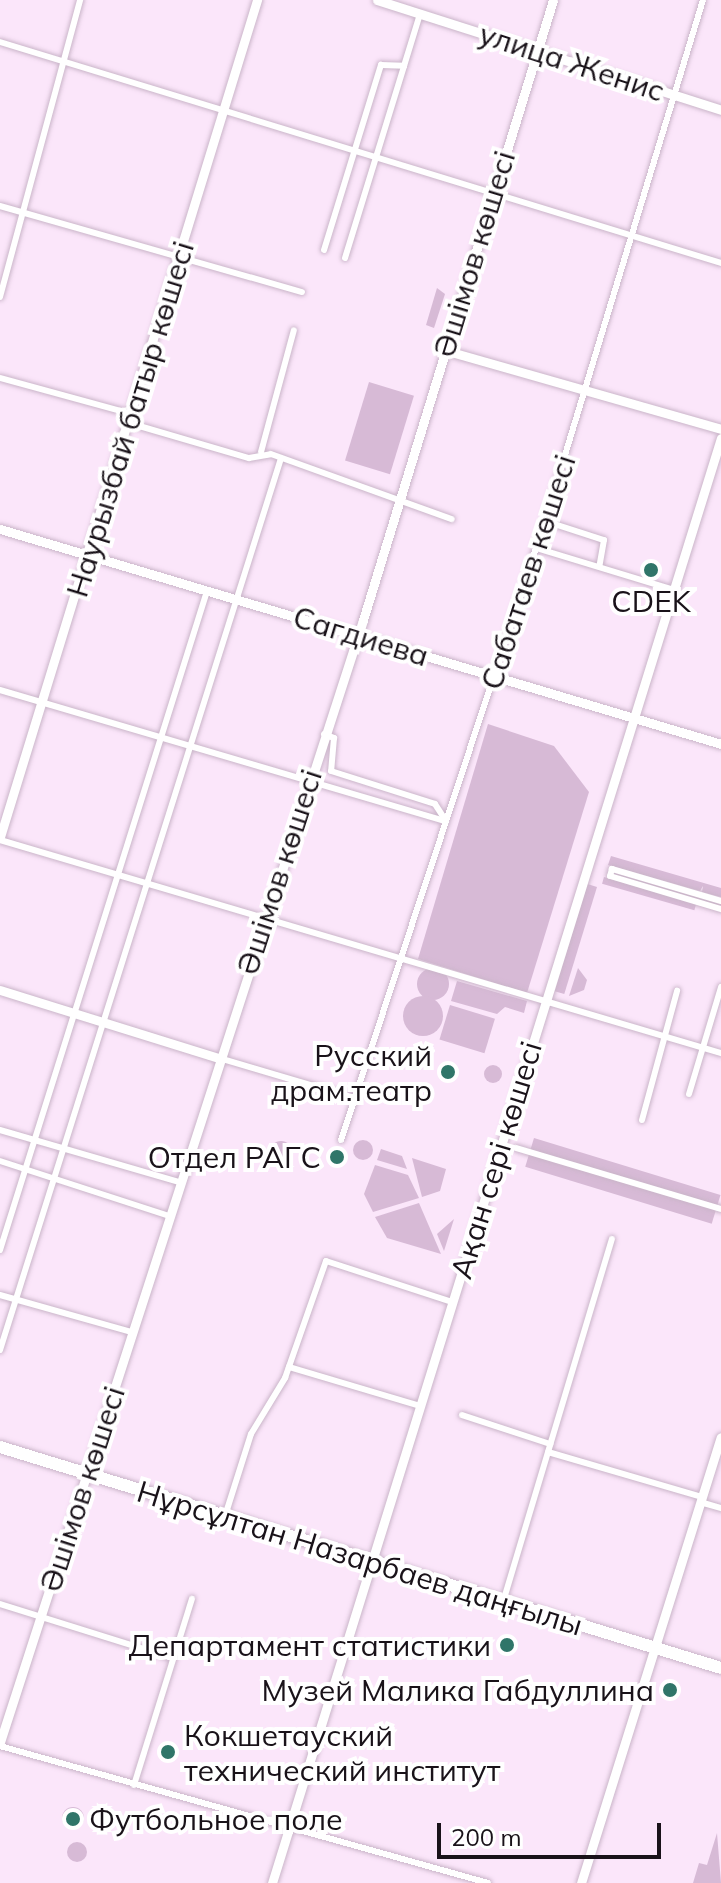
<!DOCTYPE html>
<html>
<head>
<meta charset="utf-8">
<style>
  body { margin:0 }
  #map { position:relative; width:721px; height:1883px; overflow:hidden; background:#fbe6fa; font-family:Mulish,sans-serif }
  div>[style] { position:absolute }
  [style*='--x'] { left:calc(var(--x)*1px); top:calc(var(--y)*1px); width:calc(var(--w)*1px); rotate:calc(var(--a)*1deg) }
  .green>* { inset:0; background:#d7bad6; transform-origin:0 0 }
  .round { border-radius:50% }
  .roads { filter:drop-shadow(0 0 2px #cab5c9) drop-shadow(0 0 2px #cab5c9) }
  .street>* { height:6px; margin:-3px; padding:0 3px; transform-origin:3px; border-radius:3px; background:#fff }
  .secondary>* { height:9px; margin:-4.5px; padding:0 4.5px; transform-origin:4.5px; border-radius:4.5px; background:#fff }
  .highway>* { height:12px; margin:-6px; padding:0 6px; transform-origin:6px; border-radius:6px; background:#fff }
  .dots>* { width:22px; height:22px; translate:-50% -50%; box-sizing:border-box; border:4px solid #fff; border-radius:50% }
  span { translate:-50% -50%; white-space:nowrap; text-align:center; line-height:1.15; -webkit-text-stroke:8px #fff; paint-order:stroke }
  .street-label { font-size:30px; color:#191219 }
  .poi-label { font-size:30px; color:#191219 }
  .right { translate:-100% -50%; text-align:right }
  .left { translate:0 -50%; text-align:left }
  .scale { position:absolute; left:437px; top:1823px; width:224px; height:36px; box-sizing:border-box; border:4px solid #191219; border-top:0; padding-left:10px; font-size:24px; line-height:28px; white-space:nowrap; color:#191219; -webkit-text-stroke:6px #fff; paint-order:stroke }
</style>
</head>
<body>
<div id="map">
  <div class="green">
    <div style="clip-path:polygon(437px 288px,445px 294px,434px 328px,426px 325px)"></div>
    <div style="left:369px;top:382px;width:47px;height:82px;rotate:17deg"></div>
    <div style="clip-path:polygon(488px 724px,554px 746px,589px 792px,527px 993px,418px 959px)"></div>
    <div style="clip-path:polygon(611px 856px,721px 888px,721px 897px,702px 892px,703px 886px,700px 891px,608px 865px)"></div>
    <div style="left:604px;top:877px;width:96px;height:7px;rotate:16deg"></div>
    <div style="left:597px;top:887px;width:112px;height:10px;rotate:107deg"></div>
    <div style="clip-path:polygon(578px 968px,587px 980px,584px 990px,569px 996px)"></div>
    <div class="round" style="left:417px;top:968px;width:32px;height:32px"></div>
    <div style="clip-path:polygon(457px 981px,527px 1001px,524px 1013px,505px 1007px,497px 1014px,451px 1001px)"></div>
    <div class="round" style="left:403px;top:996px;width:40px;height:40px"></div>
    <div style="left:450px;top:1005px;width:47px;height:36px;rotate:17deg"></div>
    <div class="round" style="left:484px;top:1065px;width:18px;height:18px"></div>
    <div style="left:534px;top:1138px;width:195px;height:30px;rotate:17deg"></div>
    <div class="round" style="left:353px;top:1140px;width:20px;height:20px"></div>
    <div class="round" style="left:270px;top:1141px;width:22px;height:22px"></div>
    <div style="clip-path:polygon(381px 1149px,402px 1156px,407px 1169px,377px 1160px)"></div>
    <div style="clip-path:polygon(412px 1158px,446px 1169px,440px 1191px,422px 1197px)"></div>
    <div style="clip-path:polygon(375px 1165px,408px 1175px,419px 1198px,373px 1212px,364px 1194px)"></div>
    <div style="clip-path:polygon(419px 1203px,441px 1254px,387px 1238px,375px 1217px)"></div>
    <div style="clip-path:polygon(454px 1219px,444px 1251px,437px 1234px)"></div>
    <div class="round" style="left:62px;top:1807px;width:22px;height:22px"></div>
    <div style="clip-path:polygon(717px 1833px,721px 1883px,693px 1883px,699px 1863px,707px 1865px)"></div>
    <div class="round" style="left:67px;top:1842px;width:20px;height:20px"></div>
  </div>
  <div class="roads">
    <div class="street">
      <div style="--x:0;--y:42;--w:754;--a:17.04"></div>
      <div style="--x:0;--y:206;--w:314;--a:15.9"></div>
      <div style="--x:324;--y:250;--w:194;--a:-72.9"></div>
      <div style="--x:381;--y:65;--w:23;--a:2"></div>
      <div style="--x:404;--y:66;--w:54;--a:-72.9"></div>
      <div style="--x:345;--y:258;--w:201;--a:-72.9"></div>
      <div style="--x:0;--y:297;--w:308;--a:-74.9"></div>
      <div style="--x:0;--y:378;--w:137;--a:15.3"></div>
      <div style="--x:129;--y:423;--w:125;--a:16.3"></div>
      <div style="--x:249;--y:458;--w:22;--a:-10"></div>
      <div style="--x:271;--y:454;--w:192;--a:19.8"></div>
      <div style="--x:261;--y:452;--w:126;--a:-74.9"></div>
      <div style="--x:545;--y:521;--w:62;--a:17.9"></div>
      <div style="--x:604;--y:540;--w:27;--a:100"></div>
      <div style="--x:536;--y:548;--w:144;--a:16.9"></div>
      <div style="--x:0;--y:690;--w:465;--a:16.4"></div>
      <div style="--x:324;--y:734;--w:11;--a:22"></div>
      <div style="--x:334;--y:738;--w:33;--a:95"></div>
      <div style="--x:331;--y:771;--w:109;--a:17.6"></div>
      <div style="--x:435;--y:804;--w:20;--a:57"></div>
      <div style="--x:0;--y:840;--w:752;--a:16.46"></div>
      <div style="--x:721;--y:901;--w:114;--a:-163.6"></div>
      <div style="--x:612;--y:869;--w:7;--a:106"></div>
      <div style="--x:610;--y:876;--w:116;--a:16.6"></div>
      <div style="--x:219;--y:1058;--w:144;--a:16.5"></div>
      <div style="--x:689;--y:1094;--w:112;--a:-73.3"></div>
      <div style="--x:642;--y:1120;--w:134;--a:-74.8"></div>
      <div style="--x:0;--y:1130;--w:186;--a:16.2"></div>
      <div style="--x:341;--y:1140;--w:652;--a:-71.76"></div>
      <div style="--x:545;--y:521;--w:544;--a:-73.13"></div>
      <div style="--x:516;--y:1148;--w:214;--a:16.6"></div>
      <div style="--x:0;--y:1161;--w:178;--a:18"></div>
      <div style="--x:0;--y:1250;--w:691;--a:-72.56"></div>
      <div style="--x:0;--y:1295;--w:137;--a:15.7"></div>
      <div style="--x:0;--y:1350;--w:935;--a:-72.51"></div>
      <div style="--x:289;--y:1367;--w:137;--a:16.6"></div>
      <div style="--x:462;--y:1415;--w:93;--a:18.2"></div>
      <div style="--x:548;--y:1452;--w:160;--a:16.3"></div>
      <div style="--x:700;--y:1502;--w:22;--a:16"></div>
      <div style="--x:225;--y:1516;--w:86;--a:-72.4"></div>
      <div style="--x:251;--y:1434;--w:66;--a:-58.7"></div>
      <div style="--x:285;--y:1378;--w:124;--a:-70.7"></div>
      <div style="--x:326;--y:1261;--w:133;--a:18"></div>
      <div style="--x:503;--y:1602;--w:379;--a:-73.3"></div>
      <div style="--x:0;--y:1604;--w:180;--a:17.4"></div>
      <div style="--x:0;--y:1746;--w:507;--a:15.68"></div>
      <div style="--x:134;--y:1785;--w:195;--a:-72.7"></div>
    </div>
    <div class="secondary">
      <div style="--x:377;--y:0;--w:361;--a:17.7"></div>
      <div style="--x:444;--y:350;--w:288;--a:15.9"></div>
      <div style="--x:0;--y:529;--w:752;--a:16.6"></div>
      <div style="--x:0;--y:837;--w:876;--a:-72.93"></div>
      <div style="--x:0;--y:990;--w:228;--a:17.3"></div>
      <div style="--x:0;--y:1742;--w:1179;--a:-72.07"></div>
      <div style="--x:363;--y:620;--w:648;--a:-72.96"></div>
      <div style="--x:272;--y:1883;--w:1513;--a:-72.74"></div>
      <div style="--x:581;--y:1883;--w:467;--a:-72.6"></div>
    </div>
    <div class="highway">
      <div style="--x:0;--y:1447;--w:754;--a:17.04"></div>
    </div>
  </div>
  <div class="dots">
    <div style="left:651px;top:570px;background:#307569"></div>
    <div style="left:448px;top:1072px;background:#307569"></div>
    <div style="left:337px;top:1157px;background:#307569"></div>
    <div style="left:507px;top:1645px;background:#307569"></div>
    <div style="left:670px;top:1690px;background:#307569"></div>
    <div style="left:168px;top:1752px;background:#307569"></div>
    <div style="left:73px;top:1819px;background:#307569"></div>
  </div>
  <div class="street-label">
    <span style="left:572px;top:62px;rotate:18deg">улица Женис</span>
    <span style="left:474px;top:254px;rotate:-73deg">Әшімов көшесі</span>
    <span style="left:130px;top:419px;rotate:-73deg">Наурызбай батыр көшесі</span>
    <span style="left:528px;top:572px;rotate:-72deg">Сабатаев көшесі</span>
    <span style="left:361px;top:636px;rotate:17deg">Сагдиева</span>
    <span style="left:279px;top:872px;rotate:-72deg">Әшімов көшесі</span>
    <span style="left:496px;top:1160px;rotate:-73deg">Ақан сері көшесі</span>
    <span style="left:82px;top:1489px;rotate:-72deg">Әшімов көшесі</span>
    <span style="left:360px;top:1558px;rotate:17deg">Нұрсұлтан Назарбаев даңғылы</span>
  </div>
  <div class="poi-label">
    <span style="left:651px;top:601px">CDEK</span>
    <span class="right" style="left:432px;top:1072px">Русский<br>драм.театр</span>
    <span class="right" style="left:321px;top:1157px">Отдел РАГС</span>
    <span class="right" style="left:491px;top:1645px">Департамент статистики</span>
    <span class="right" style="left:654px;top:1690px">Музей Малика Габдуллина</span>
    <span class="left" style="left:184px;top:1752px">Кокшетауский<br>технический институт</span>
    <span class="left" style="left:89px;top:1819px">Футбольное поле</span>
  </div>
  <div class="scale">200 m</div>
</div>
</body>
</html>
